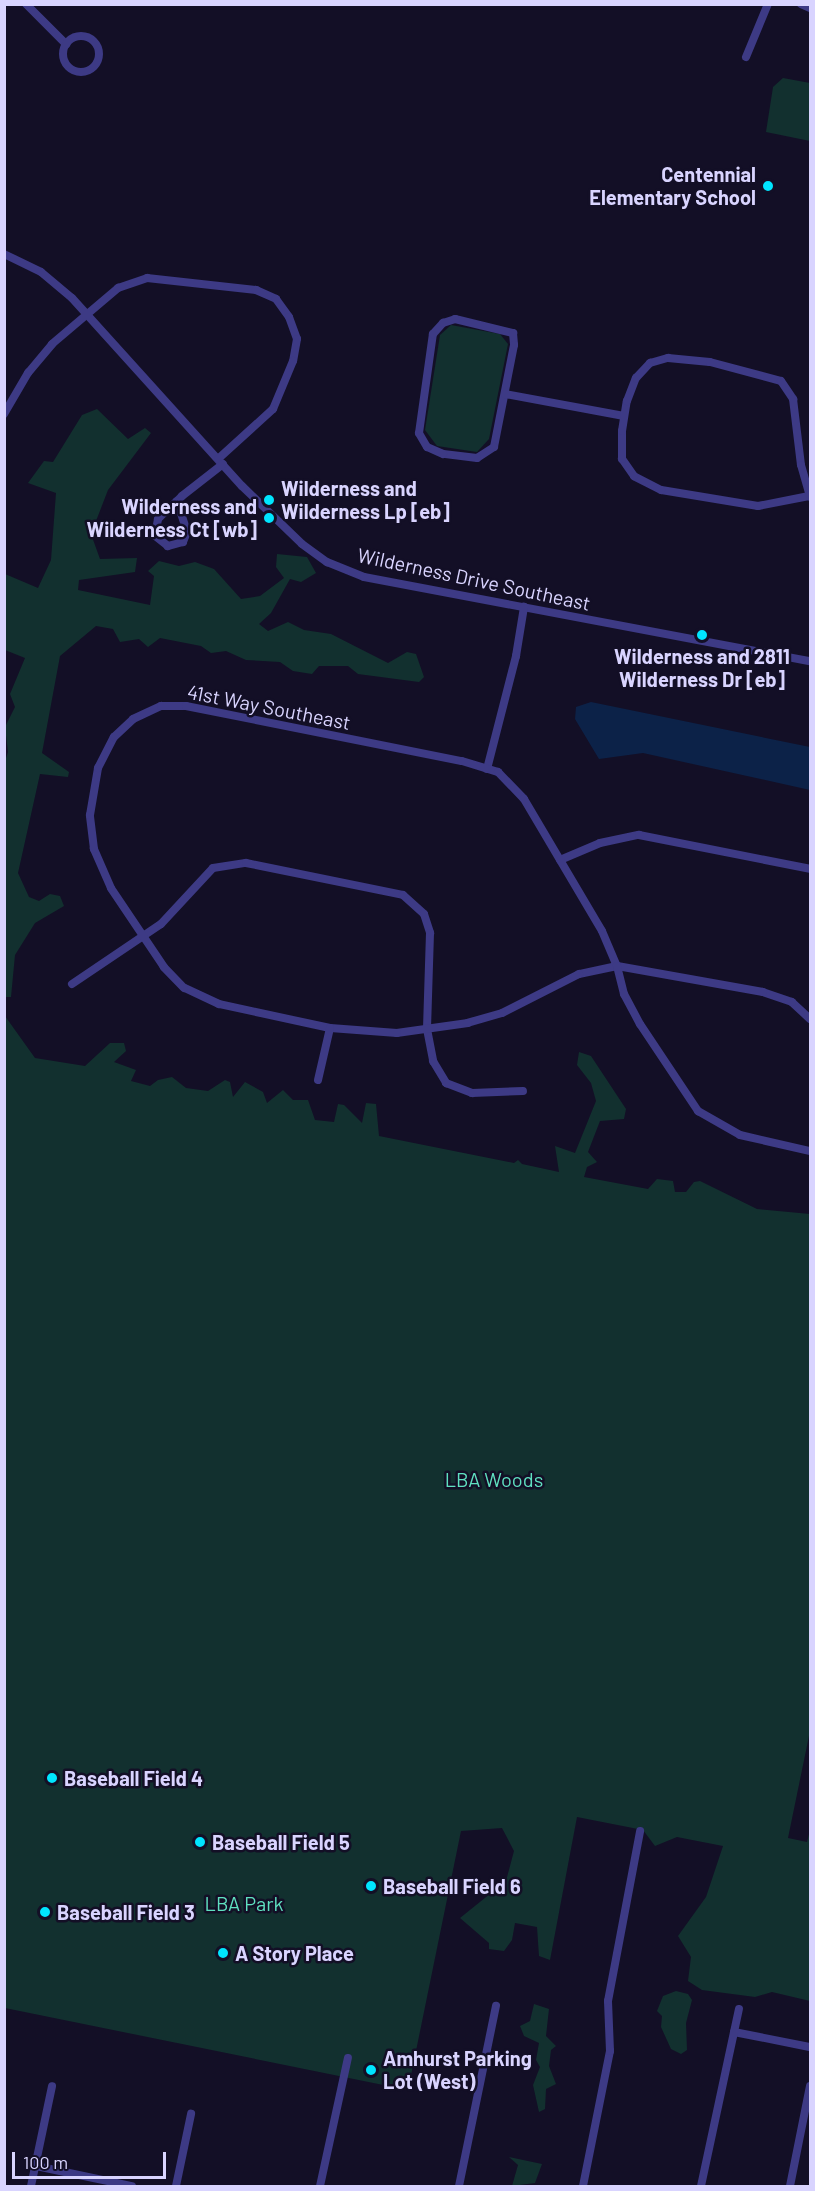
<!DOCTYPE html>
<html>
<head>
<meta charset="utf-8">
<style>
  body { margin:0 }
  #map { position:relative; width:815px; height:2191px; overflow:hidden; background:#130f26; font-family:Barlow,sans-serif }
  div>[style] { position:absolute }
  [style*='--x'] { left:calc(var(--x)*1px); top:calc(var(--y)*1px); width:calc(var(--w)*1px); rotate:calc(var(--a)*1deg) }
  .green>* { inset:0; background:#12302f }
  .water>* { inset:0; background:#0c2248 }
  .street>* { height:8px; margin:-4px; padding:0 4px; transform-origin:4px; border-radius:4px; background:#3d3a85 }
  .street>.ring { margin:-4px; padding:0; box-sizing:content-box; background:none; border:8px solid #3d3a85; border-radius:50% }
  .dots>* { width:16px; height:16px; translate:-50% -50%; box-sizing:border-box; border:3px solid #130f26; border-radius:50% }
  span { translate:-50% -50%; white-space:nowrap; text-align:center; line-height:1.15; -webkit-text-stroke:5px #130f26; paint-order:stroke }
  .poi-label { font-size:20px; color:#d9d4ff; font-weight:700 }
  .right { translate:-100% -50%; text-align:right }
  .left { translate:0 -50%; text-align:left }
  .street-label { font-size:20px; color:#d9d4ff }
  .park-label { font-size:20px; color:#5fe0c0 }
  .frame { position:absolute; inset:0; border:6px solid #d9d4ff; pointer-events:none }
  .scale { position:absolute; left:12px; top:2152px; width:154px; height:27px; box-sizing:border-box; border:3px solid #d9d4ff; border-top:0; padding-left:8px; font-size:18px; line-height:21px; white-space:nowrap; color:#d9d4ff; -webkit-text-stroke:4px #130f26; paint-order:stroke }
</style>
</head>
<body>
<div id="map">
  <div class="green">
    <div style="clip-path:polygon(783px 78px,810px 83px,810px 141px,766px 132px,773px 87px)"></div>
    <div style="clip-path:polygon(451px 325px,500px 334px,508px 344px,489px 439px,477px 452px,437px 446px,425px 430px,440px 335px)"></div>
    <div style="clip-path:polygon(97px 409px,128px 439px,145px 428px,151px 433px,108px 490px,91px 534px,100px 559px,137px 558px,135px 572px,79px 580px,78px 590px,150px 605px,154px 576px,148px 571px,159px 561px,179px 566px,195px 562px,214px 569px,241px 599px,260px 596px,284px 578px,276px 567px,277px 554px,307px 557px,316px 573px,301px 582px,290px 579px,271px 613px,259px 624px,268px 631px,288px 622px,304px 630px,331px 634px,388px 663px,407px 652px,416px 654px,424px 677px,419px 682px,358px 674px,348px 666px,319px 666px,312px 674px,293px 671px,280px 662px,246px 660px,226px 651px,211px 653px,201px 646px,160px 638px,148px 647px,139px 639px,120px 642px,113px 629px,96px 626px,60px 656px,42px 753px,69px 772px,68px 777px,40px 774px,18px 873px,29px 897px,39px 901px,50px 894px,60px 896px,64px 906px,35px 923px,15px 955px,11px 997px,5px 997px,4px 764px,8px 752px,5px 727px,15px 707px,10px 694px,25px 658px,5px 650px,5px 574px,38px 588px,51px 560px,56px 493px,28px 483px,44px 461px,53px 462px,82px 415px)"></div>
    <div style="clip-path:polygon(5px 1016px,35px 1058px,85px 1066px,110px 1043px,124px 1043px,126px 1051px,114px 1062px,136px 1070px,131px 1081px,150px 1086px,158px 1080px,172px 1077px,186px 1088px,208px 1091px,225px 1080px,230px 1082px,233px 1097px,245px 1082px,263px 1092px,267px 1103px,283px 1090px,293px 1100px,308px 1100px,315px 1120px,334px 1122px,338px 1104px,344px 1105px,362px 1123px,366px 1103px,376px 1104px,379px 1136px,514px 1163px,518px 1160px,522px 1164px,559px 1172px,555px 1146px,575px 1153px,596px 1101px,591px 1083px,577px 1065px,579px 1052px,591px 1056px,626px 1109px,624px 1119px,600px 1121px,588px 1152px,597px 1162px,587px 1167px,584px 1177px,648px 1189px,657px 1179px,673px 1181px,675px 1192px,686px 1192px,694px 1182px,700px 1181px,757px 1209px,810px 1214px,810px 1731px,788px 1838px,807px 1842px,810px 1830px,810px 2001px,772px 1992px,755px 1997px,702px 1990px,688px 1981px,691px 1957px,678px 1936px,706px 1897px,723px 1846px,677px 1837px,655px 1846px,643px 1830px,577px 1817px,550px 1960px,539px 1956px,537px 1927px,515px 1923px,512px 1940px,504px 1951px,489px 1949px,489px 1943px,460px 1918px,506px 1881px,514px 1851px,502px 1828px,461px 1831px,408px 2090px,5px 2008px)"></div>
    <div style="clip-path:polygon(676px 1991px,688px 1994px,692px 2000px,686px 2023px,687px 2050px,681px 2054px,671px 2049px,661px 2027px,662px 2016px,657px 2011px,663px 1996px)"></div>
    <div style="clip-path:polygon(534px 2004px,549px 2009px,546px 2036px,556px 2046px,551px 2050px,549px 2066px,556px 2084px,546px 2089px,545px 2109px,539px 2112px,533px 2085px,540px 2067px,536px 2060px,539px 2043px,524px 2036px,520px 2026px,530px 2021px)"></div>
    <div style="clip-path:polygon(509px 2157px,542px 2164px,535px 2183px,512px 2186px,518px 2165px)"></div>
  </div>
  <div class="water">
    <div style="clip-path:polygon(591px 702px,810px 747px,810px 790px,643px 753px,599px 759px,575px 719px,576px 707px)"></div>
  </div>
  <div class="street">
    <div style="--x:26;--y:4;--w:57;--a:45"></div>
    <div style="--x:801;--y:4;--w:10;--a:24"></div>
    <div class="ring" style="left:63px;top:36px;width:28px;height:28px"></div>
    <div style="--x:746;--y:57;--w:57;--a:-67.5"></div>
    <div style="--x:4;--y:254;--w:41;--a:25.9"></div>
    <div style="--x:41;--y:272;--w:40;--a:40"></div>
    <div style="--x:72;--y:298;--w:253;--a:47.9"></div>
    <div style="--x:242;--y:486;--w:83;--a:44"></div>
    <div style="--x:302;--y:544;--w:31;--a:36"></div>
    <div style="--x:327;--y:562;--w:40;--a:22"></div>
    <div style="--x:364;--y:577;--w:454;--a:10.7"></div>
    <div style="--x:455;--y:319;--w:60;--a:13.6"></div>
    <div style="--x:513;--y:333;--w:12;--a:85"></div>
    <div style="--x:514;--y:345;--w:104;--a:101.1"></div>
    <div style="--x:494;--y:447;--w:20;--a:147"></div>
    <div style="--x:477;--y:458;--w:34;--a:-173"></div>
    <div style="--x:443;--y:454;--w:17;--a:-156"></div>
    <div style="--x:427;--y:447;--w:16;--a:-120"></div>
    <div style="--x:419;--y:433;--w:100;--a:-82"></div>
    <div style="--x:433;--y:334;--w:15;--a:-48"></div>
    <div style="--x:443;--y:323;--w:13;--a:-18"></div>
    <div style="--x:505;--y:394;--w:121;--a:10.5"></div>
    <div style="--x:4;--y:414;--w:48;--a:-59.7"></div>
    <div style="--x:28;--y:373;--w:38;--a:-50"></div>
    <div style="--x:52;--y:344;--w:87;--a:-40.3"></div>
    <div style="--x:118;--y:288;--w:31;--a:-19"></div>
    <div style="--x:147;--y:278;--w:110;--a:6.3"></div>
    <div style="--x:256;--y:290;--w:22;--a:24"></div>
    <div style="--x:276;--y:299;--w:22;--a:54"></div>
    <div style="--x:289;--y:317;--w:23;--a:70"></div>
    <div style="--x:297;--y:339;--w:22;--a:100"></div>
    <div style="--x:293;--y:361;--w:52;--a:112.6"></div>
    <div style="--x:273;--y:409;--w:74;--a:137.7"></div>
    <div style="--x:809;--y:496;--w:52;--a:168.9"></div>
    <div style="--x:758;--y:506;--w:98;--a:-170.6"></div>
    <div style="--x:661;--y:490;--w:30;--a:-153"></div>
    <div style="--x:634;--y:476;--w:21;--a:-125"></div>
    <div style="--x:622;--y:459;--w:28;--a:-90"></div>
    <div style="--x:622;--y:431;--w:30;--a:-81"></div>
    <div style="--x:627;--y:401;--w:25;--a:-69"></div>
    <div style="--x:636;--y:378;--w:21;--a:-47"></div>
    <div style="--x:650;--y:363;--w:19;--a:-16"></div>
    <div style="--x:668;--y:358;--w:42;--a:5.4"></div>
    <div style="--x:710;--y:362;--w:73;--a:15"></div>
    <div style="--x:781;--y:381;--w:22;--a:56"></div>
    <div style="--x:793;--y:399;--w:66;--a:83.1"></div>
    <div style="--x:801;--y:465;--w:33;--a:74"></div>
    <div style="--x:177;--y:501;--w:33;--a:72"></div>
    <div style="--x:187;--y:532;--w:11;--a:112"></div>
    <div style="--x:183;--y:542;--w:16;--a:165"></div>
    <div style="--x:168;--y:546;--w:16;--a:-142"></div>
    <div style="--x:155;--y:536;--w:17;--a:-80"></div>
    <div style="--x:158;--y:519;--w:13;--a:-45"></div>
    <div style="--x:167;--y:510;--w:13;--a:-42"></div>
    <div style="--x:177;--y:501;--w:7;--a:-45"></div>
    <div style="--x:182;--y:496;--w:52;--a:-38"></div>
    <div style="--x:487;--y:769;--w:117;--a:-75.6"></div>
    <div style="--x:516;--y:656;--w:50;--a:-80.7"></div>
    <div style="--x:560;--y:860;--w:43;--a:-23"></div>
    <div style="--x:600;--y:843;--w:40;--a:-12"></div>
    <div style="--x:639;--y:835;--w:174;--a:11.2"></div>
    <div style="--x:72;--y:984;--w:107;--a:-34"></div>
    <div style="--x:161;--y:924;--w:76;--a:-47.1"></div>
    <div style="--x:213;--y:868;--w:33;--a:-9"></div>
    <div style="--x:246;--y:863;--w:160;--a:11.5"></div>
    <div style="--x:403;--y:895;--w:28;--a:42"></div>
    <div style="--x:424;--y:914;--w:20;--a:72"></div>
    <div style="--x:430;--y:933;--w:96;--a:91.8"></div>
    <div style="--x:427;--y:1029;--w:33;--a:79"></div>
    <div style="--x:433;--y:1061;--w:26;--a:59"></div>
    <div style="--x:446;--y:1083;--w:28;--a:21"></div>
    <div style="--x:472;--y:1093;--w:51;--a:-2.2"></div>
    <div style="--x:810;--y:1019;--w:25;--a:-137"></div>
    <div style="--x:792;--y:1002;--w:31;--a:-161"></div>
    <div style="--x:763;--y:992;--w:148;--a:-169.9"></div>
    <div style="--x:617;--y:966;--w:39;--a:168"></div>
    <div style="--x:579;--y:974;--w:86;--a:153.1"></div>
    <div style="--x:502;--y:1013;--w:35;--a:164"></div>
    <div style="--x:468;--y:1023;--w:72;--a:172"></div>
    <div style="--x:397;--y:1033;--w:67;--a:-175.7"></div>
    <div style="--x:330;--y:1028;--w:114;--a:-167.8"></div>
    <div style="--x:219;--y:1004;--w:38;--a:-155"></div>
    <div style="--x:184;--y:988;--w:29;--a:-134"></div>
    <div style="--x:164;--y:967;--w:95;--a:-123.9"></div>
    <div style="--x:111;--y:888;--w:43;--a:-113.6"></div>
    <div style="--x:94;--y:849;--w:34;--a:-97"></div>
    <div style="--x:90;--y:815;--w:48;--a:-80.3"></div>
    <div style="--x:98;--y:768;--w:35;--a:-63"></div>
    <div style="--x:114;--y:737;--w:26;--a:-43"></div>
    <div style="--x:133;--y:719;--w:31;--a:-25"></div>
    <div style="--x:161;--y:706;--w:25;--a:0"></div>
    <div style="--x:186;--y:706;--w:281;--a:11.3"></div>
    <div style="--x:462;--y:761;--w:38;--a:17"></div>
    <div style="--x:498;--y:772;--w:37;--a:46"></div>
    <div style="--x:524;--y:799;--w:153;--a:59.4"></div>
    <div style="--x:602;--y:931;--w:38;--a:67"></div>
    <div style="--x:617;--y:966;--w:29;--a:76"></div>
    <div style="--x:624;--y:994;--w:34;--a:62"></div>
    <div style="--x:640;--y:1024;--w:105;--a:56.3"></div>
    <div style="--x:698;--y:1111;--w:48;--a:29.7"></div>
    <div style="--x:740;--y:1135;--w:72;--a:12.9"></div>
    <div style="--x:318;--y:1080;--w:53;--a:-77"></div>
    <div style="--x:734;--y:2032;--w:77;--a:11.2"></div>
    <div style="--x:36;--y:2166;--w:98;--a:11.8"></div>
    <div style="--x:31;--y:2186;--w:102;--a:-78.1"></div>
    <div style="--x:176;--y:2186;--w:74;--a:-78.2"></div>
    <div style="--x:320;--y:2186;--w:131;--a:-77.7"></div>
    <div style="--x:459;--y:2186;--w:184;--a:-78.4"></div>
    <div style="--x:583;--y:2186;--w:138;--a:-78.7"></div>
    <div style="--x:610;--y:2051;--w:50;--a:-92.3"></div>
    <div style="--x:608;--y:2001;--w:173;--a:-79.3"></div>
    <div style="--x:701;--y:2186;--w:181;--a:-77.9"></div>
    <div style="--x:790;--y:2186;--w:102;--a:-78.7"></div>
  </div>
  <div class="dots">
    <div style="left:768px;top:186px;background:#00e5ff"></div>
    <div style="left:269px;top:500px;background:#00e5ff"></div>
    <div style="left:269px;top:518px;background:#00e5ff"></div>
    <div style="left:702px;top:635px;background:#00e5ff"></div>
    <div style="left:52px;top:1778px;background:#00e5ff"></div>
    <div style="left:200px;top:1842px;background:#00e5ff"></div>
    <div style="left:371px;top:1886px;background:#00e5ff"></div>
    <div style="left:45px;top:1912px;background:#00e5ff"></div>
    <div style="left:223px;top:1953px;background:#00e5ff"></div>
    <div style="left:371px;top:2070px;background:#00e5ff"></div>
  </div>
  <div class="poi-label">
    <span class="right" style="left:756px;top:186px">Centennial<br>Elementary School</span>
    <span class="left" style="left:281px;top:500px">Wilderness and<br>Wilderness Lp [eb]</span>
    <span class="right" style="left:257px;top:518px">Wilderness and<br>Wilderness Ct [wb]</span>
    <span style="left:702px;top:668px">Wilderness and 2811<br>Wilderness Dr [eb]</span>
    <span class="left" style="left:64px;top:1778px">Baseball Field 4</span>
    <span class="left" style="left:212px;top:1842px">Baseball Field 5</span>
    <span class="left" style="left:383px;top:1886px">Baseball Field 6</span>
    <span class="left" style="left:57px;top:1912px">Baseball Field 3</span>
    <span class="left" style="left:235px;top:1953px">A Story Place</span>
    <span class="left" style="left:383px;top:2070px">Amhurst Parking<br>Lot (West)</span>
  </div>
  <div class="street-label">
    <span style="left:474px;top:579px;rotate:12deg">Wilderness Drive Southeast</span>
    <span style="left:269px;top:707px;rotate:11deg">41st Way Southeast</span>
  </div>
  <div class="park-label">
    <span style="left:494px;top:1479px">LBA Woods</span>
    <span style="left:244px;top:1903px">LBA Park</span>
  </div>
  <div class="frame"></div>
  <div class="scale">100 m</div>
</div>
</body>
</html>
